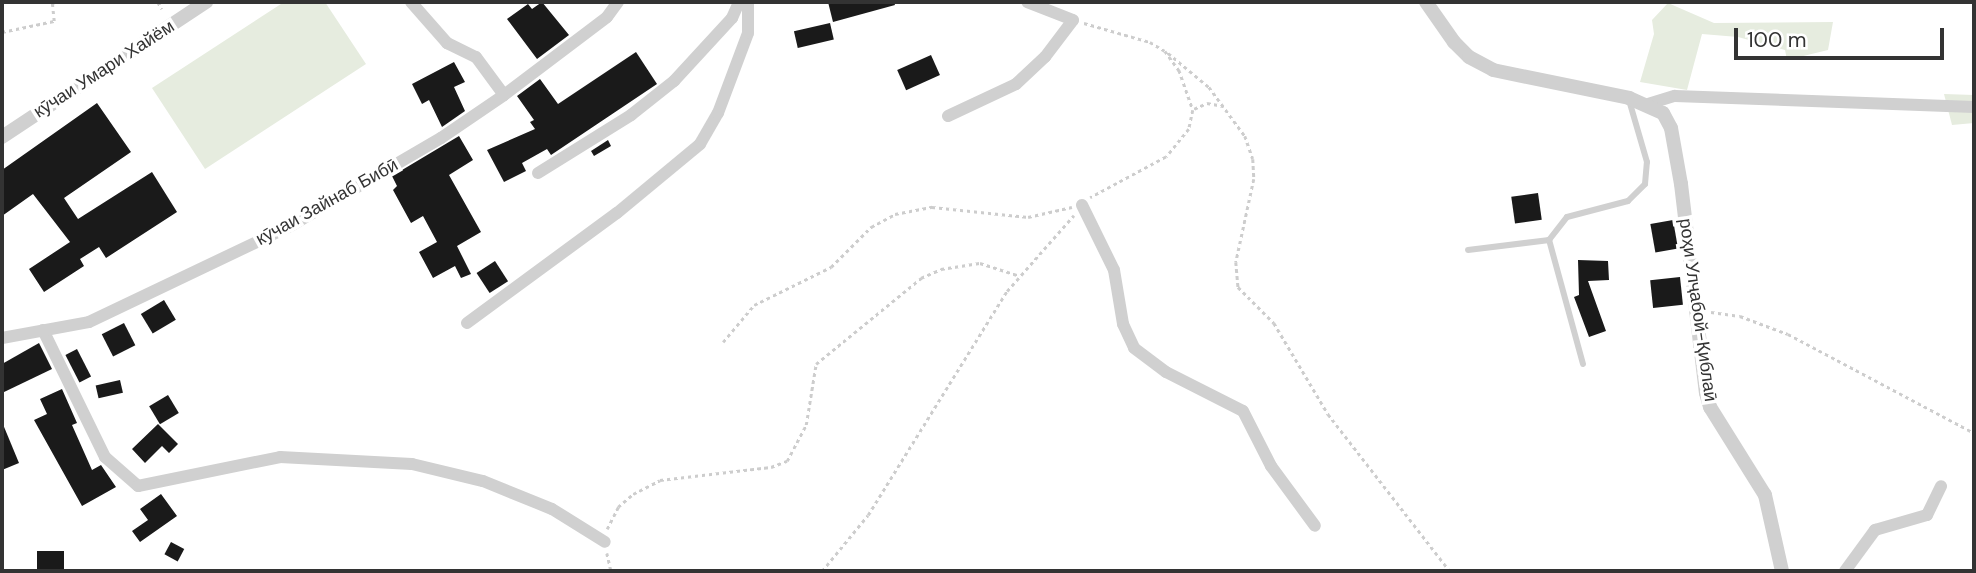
<!DOCTYPE html>
<html>
<head>
<meta charset="utf-8">
<style>
  body { margin:0 }
  #map { position:relative; width:1976px; height:573px; overflow:hidden; background:#fff; font-family:"DM Sans",sans-serif }
  div>[style] { position:absolute }
  [style*='--x'] { left:calc(var(--x)*1px); top:calc(var(--y)*1px); width:calc(var(--w)*1px); rotate:calc(var(--a)*1deg) }
  .green>* { inset:0; background:#e6ecdf }
  .building>* { inset:0; background:#1a1a1a; transform-origin:0 0 }
  .path>* { height:2.5px; margin-top:-1.25px; transform-origin:0; background:repeating-linear-gradient(90deg,#cdcdcd 0 3.5px,transparent 0 7px) }
  .service>* { height:6px; margin:-3px; padding:0 3px; transform-origin:3px; border-radius:3px; background:#d0d0d0 }
  .minor>* { height:12px; margin:-6px; padding:0 6px; transform-origin:6px; border-radius:6px; background:#d0d0d0 }
  .tertiary>* { height:14px; margin:-7px; padding:0 7px; transform-origin:7px; border-radius:7px; background:#d0d0d0 }
  span { translate:-50% -50%; white-space:nowrap; text-align:center; line-height:1.15; -webkit-text-stroke:7px #fff; paint-order:stroke }
  .street-label { font-size:18px; color:#333 }
  .frame { position:absolute; inset:0; border:4px solid #333; pointer-events:none }
  .scale { position:absolute; left:1734px; top:28px; width:210px; height:32px; box-sizing:border-box; border:4px solid #333; border-top:0; padding-left:9px; font-size:21px; line-height:24px; white-space:nowrap; color:#333; -webkit-text-stroke:5px #fff; paint-order:stroke }
</style>
</head>
<body>
<div id="map">
  <div class="green">
    <div style="clip-path:polygon(284px 2px,325px 2px,366px 64px,205px 169px,152px 88px)"></div>
    <div style="clip-path:polygon(1668px 3px,1714px 23px,1833px 22px,1828px 50px,1787px 60px,1785px 50px,1738px 37px,1702px 34px,1687px 90px,1640px 82px,1654px 34px,1652px 20px)"></div>
    <div style="clip-path:polygon(1944px 94px,1974px 95px,1974px 123px,1952px 125px)"></div>
  </div>
  <div class="building">
    <div style="clip-path:polygon(542px 2px,569px 35px,537px 59px,507px 19px,528px 4px,532px 9px)"></div>
    <div style="clip-path:polygon(828px 2px,894px 2px,895px 5px,833px 22px)"></div>
    <div style="left:830px;top:23px;width:17px;height:37px;rotate:77deg"></div>
    <div style="clip-path:polygon(636px 52px,657px 84px,551px 155px,547px 149px,522px 163px,526px 171px,504px 182px,487px 150px,535px 129px,530px 122px,534px 120px,517px 96px,540px 79px,558px 104px)"></div>
    <div style="left:931px;top:55px;width:22px;height:37px;rotate:66deg"></div>
    <div style="clip-path:polygon(454px 62px,465px 82px,454px 87px,465px 111px,442px 127px,429px 100px,422px 104px,412px 84px)"></div>
    <div style="clip-path:polygon(97px 103px,131px 152px,64px 198px,78px 219px,152px 172px,177px 212px,106px 258px,99px 247px,80px 259px,84px 266px,44px 292px,29px 269px,70px 242px,33px 194px,2px 216px,2px 170px)"></div>
    <div style="clip-path:polygon(459px 136px,473px 160px,449px 175px,481px 232px,457px 246px,471px 274px,461px 278px,455px 266px,433px 278px,419px 252px,437px 242px,423px 216px,411px 223px,393px 190px,397px 186px,392px 176px)"></div>
    <div style="clip-path:polygon(608px 140px,611px 146px,594px 156px,591px 151px)"></div>
    <div style="left:1538px;top:193px;width:27px;height:27px;rotate:82deg"></div>
    <div style="left:1673px;top:220px;width:29px;height:23px;rotate:80deg"></div>
    <div style="clip-path:polygon(1578px 260px,1608px 261px,1609px 280px,1588px 281px,1606px 331px,1589px 337px,1574px 297px,1579px 295px)"></div>
    <div style="left:495px;top:261px;width:24px;height:22px;rotate:57deg"></div>
    <div style="left:1680px;top:277px;width:28px;height:30px;rotate:84deg"></div>
    <div style="left:164px;top:300px;width:23px;height:27px;rotate:59deg"></div>
    <div style="left:124px;top:323px;width:25px;height:25px;rotate:63deg"></div>
    <div style="clip-path:polygon(39px 343px,52px 369px,2px 393px,2px 364px)"></div>
    <div style="left:77px;top:349px;width:31px;height:13px;rotate:63deg"></div>
    <div style="left:120px;top:380px;width:13px;height:25px;rotate:77deg"></div>
    <div style="clip-path:polygon(62px 389px,77px 423px,72px 425px,92px 470px,101px 465px,116px 487px,82px 506px,34px 420px,47px 414px,40px 399px)"></div>
    <div style="left:168px;top:395px;width:21px;height:22px;rotate:59deg"></div>
    <div style="clip-path:polygon(2px 422px,19px 463px,2px 470px)"></div>
    <div style="clip-path:polygon(158px 424px,178px 444px,169px 453px,162px 446px,145px 463px,132px 449px)"></div>
    <div style="clip-path:polygon(161px 494px,177px 516px,140px 542px,132px 531px,148px 520px,140px 509px)"></div>
    <div style="left:171px;top:542px;width:15px;height:14px;rotate:28deg"></div>
    <div style="left:37px;top:551px;width:27px;height:20px"></div>
  </div>
  <div class="path">
    <div style="--x:158;--y:2;--w:8;--a:60"></div>
    <div style="--x:1084;--y:23;--w:69;--a:16.1"></div>
    <div style="--x:1150;--y:42;--w:17;--a:31"></div>
    <div style="--x:1165;--y:51;--w:24;--a:54"></div>
    <div style="--x:1179;--y:70;--w:42;--a:70.7"></div>
    <div style="--x:1193;--y:110;--w:19;--a:102"></div>
    <div style="--x:1189;--y:129;--w:36;--a:129"></div>
    <div style="--x:1166;--y:157;--w:86;--a:151.7"></div>
    <div style="--x:2;--y:32;--w:53;--a:-11.9"></div>
    <div style="--x:54;--y:21;--w:18;--a:-96"></div>
    <div style="--x:52;--y:3;--w:3;--a:-18"></div>
    <div style="--x:1168;--y:53;--w:53;--a:39.7"></div>
    <div style="--x:1209;--y:87;--w:61;--a:53.7"></div>
    <div style="--x:1245;--y:136;--w:24;--a:71"></div>
    <div style="--x:1253;--y:159;--w:20;--a:87"></div>
    <div style="--x:1254;--y:179;--w:85;--a:102.2"></div>
    <div style="--x:1236;--y:262;--w:25;--a:85"></div>
    <div style="--x:1238;--y:287;--w:51;--a:45"></div>
    <div style="--x:1274;--y:323;--w:106;--a:59.3"></div>
    <div style="--x:1328;--y:414;--w:199;--a:52.2"></div>
    <div style="--x:1194;--y:109;--w:14;--a:-25"></div>
    <div style="--x:1207;--y:103;--w:17;--a:10"></div>
    <div style="--x:1711;--y:312;--w:29;--a:8"></div>
    <div style="--x:1740;--y:316;--w:51;--a:20.6"></div>
    <div style="--x:1788;--y:334;--w:211;--a:28"></div>
    <div style="--x:723;--y:342;--w:48;--a:-50"></div>
    <div style="--x:754;--y:305;--w:86;--a:-26.3"></div>
    <div style="--x:831;--y:267;--w:57;--a:-45"></div>
    <div style="--x:871;--y:227;--w:27;--a:-28"></div>
    <div style="--x:895;--y:214;--w:38;--a:-11"></div>
    <div style="--x:932;--y:207;--w:97;--a:5.9"></div>
    <div style="--x:1028;--y:217;--w:45;--a:-12.8"></div>
    <div style="--x:607;--y:529;--w:25;--a:-63"></div>
    <div style="--x:618;--y:507;--w:20;--a:-41"></div>
    <div style="--x:633;--y:494;--w:30;--a:-27"></div>
    <div style="--x:660;--y:480;--w:112;--a:-6.7"></div>
    <div style="--x:771;--y:467;--w:17;--a:-21"></div>
    <div style="--x:787;--y:461;--w:41;--a:-62.2"></div>
    <div style="--x:806;--y:425;--w:62;--a:-80.7"></div>
    <div style="--x:816;--y:364;--w:136;--a:-39.3"></div>
    <div style="--x:921;--y:278;--w:22;--a:-24"></div>
    <div style="--x:941;--y:269;--w:39;--a:-9"></div>
    <div style="--x:980;--y:263;--w:40;--a:18"></div>
    <div style="--x:607;--y:553;--w:18;--a:77"></div>
    <div style="--x:822;--y:571;--w:72;--a:-50.6"></div>
    <div style="--x:868;--y:515;--w:264;--a:-58.2"></div>
    <div style="--x:1007;--y:291;--w:101;--a:-48.6"></div>
  </div>
  <div class="service">
    <div style="--x:1468;--y:250;--w:82;--a:-7"></div>
    <div style="--x:1583;--y:364;--w:129;--a:-105.3"></div>
    <div style="--x:1549;--y:240;--w:29;--a:-52"></div>
    <div style="--x:1567;--y:217;--w:63;--a:-14.7"></div>
    <div style="--x:1628;--y:201;--w:24;--a:-45"></div>
    <div style="--x:1645;--y:184;--w:22;--a:-85"></div>
    <div style="--x:1647;--y:162;--w:65;--a:-106.2"></div>
  </div>
  <div class="minor">
    <div style="--x:411;--y:2;--w:55;--a:48.7"></div>
    <div style="--x:447;--y:43;--w:32;--a:26"></div>
    <div style="--x:476;--y:57;--w:47;--a:53.6"></div>
    <div style="--x:1648;--y:104;--w:28;--a:-17"></div>
    <div style="--x:1675;--y:96;--w:299;--a:2.1"></div>
    <div style="--x:948;--y:116;--w:75;--a:-25.2"></div>
    <div style="--x:1016;--y:84;--w:40;--a:-43"></div>
    <div style="--x:1045;--y:57;--w:46;--a:-52.9"></div>
    <div style="--x:1073;--y:20;--w:49;--a:-158.6"></div>
    <div style="--x:538;--y:173;--w:110;--a:-31.9"></div>
    <div style="--x:631;--y:115;--w:55;--a:-38.3"></div>
    <div style="--x:674;--y:81;--w:86;--a:-47.4"></div>
    <div style="--x:732;--y:18;--w:17;--a:-66"></div>
    <div style="--x:1082;--y:205;--w:72;--a:63.8"></div>
    <div style="--x:1114;--y:270;--w:55;--a:80.5"></div>
    <div style="--x:1123;--y:324;--w:26;--a:65"></div>
    <div style="--x:1134;--y:348;--w:40;--a:37"></div>
    <div style="--x:1166;--y:372;--w:86;--a:26.9"></div>
    <div style="--x:1243;--y:411;--w:62;--a:63"></div>
    <div style="--x:1271;--y:466;--w:74;--a:53.7"></div>
    <div style="--x:467;--y:323;--w:186;--a:-36.3"></div>
    <div style="--x:617;--y:213;--w:108;--a:-39.7"></div>
    <div style="--x:700;--y:144;--w:36;--a:-60"></div>
    <div style="--x:718;--y:113;--w:85;--a:-69.4"></div>
    <div style="--x:748;--y:33;--w:31;--a:-90"></div>
    <div style="--x:43;--y:330;--w:141;--a:64"></div>
    <div style="--x:105;--y:457;--w:44;--a:41.3"></div>
    <div style="--x:138;--y:486;--w:145;--a:-11.5"></div>
    <div style="--x:280;--y:457;--w:132;--a:3"></div>
    <div style="--x:412;--y:464;--w:73;--a:13.5"></div>
    <div style="--x:483;--y:481;--w:74;--a:22.1"></div>
    <div style="--x:552;--y:509;--w:62;--a:31.9"></div>
    <div style="--x:2;--y:338;--w:88;--a:-10.4"></div>
    <div style="--x:89;--y:322;--w:225;--a:-25.5"></div>
    <div style="--x:292;--y:225;--w:173;--a:-30.3"></div>
    <div style="--x:441;--y:138;--w:76;--a:-34.3"></div>
    <div style="--x:504;--y:95;--w:129;--a:-37.1"></div>
    <div style="--x:607;--y:17;--w:19;--a:-54"></div>
    <div style="--x:1845;--y:571;--w:51;--a:-53.8"></div>
    <div style="--x:1875;--y:530;--w:54;--a:-16.1"></div>
    <div style="--x:1927;--y:515;--w:32;--a:-64"></div>
  </div>
  <div class="tertiary">
    <div style="--x:1426;--y:2;--w:49;--a:55"></div>
    <div style="--x:1454;--y:42;--w:21;--a:45"></div>
    <div style="--x:1469;--y:57;--w:27;--a:28"></div>
    <div style="--x:1493;--y:70;--w:139;--a:11.6"></div>
    <div style="--x:1629;--y:98;--w:37;--a:24"></div>
    <div style="--x:1663;--y:113;--w:17;--a:62"></div>
    <div style="--x:1671;--y:128;--w:57;--a:79.9"></div>
    <div style="--x:1681;--y:184;--w:210;--a:83.2"></div>
    <div style="--x:1706;--y:393;--w:15;--a:74"></div>
    <div style="--x:1710;--y:407;--w:104;--a:58"></div>
    <div style="--x:1765;--y:495;--w:78;--a:77.4"></div>
    <div style="--x:2;--y:137;--w:245;--a:-33.5"></div>
  </div>
  <div class="street-label">
    <span style="left:104px;top:69px;rotate:-33deg">кӯчаи Умари Хайём</span>
    <span style="left:327px;top:202px;rotate:-29deg">кӯчаи Зайнаб Бибӣ</span>
    <span style="left:1698px;top:310px;rotate:82deg">роҳи Улҷабой-Қиблаӣ</span>
  </div>
  <div class="frame"></div>
  <div class="scale">100 m</div>
</div>
</body>
</html>
